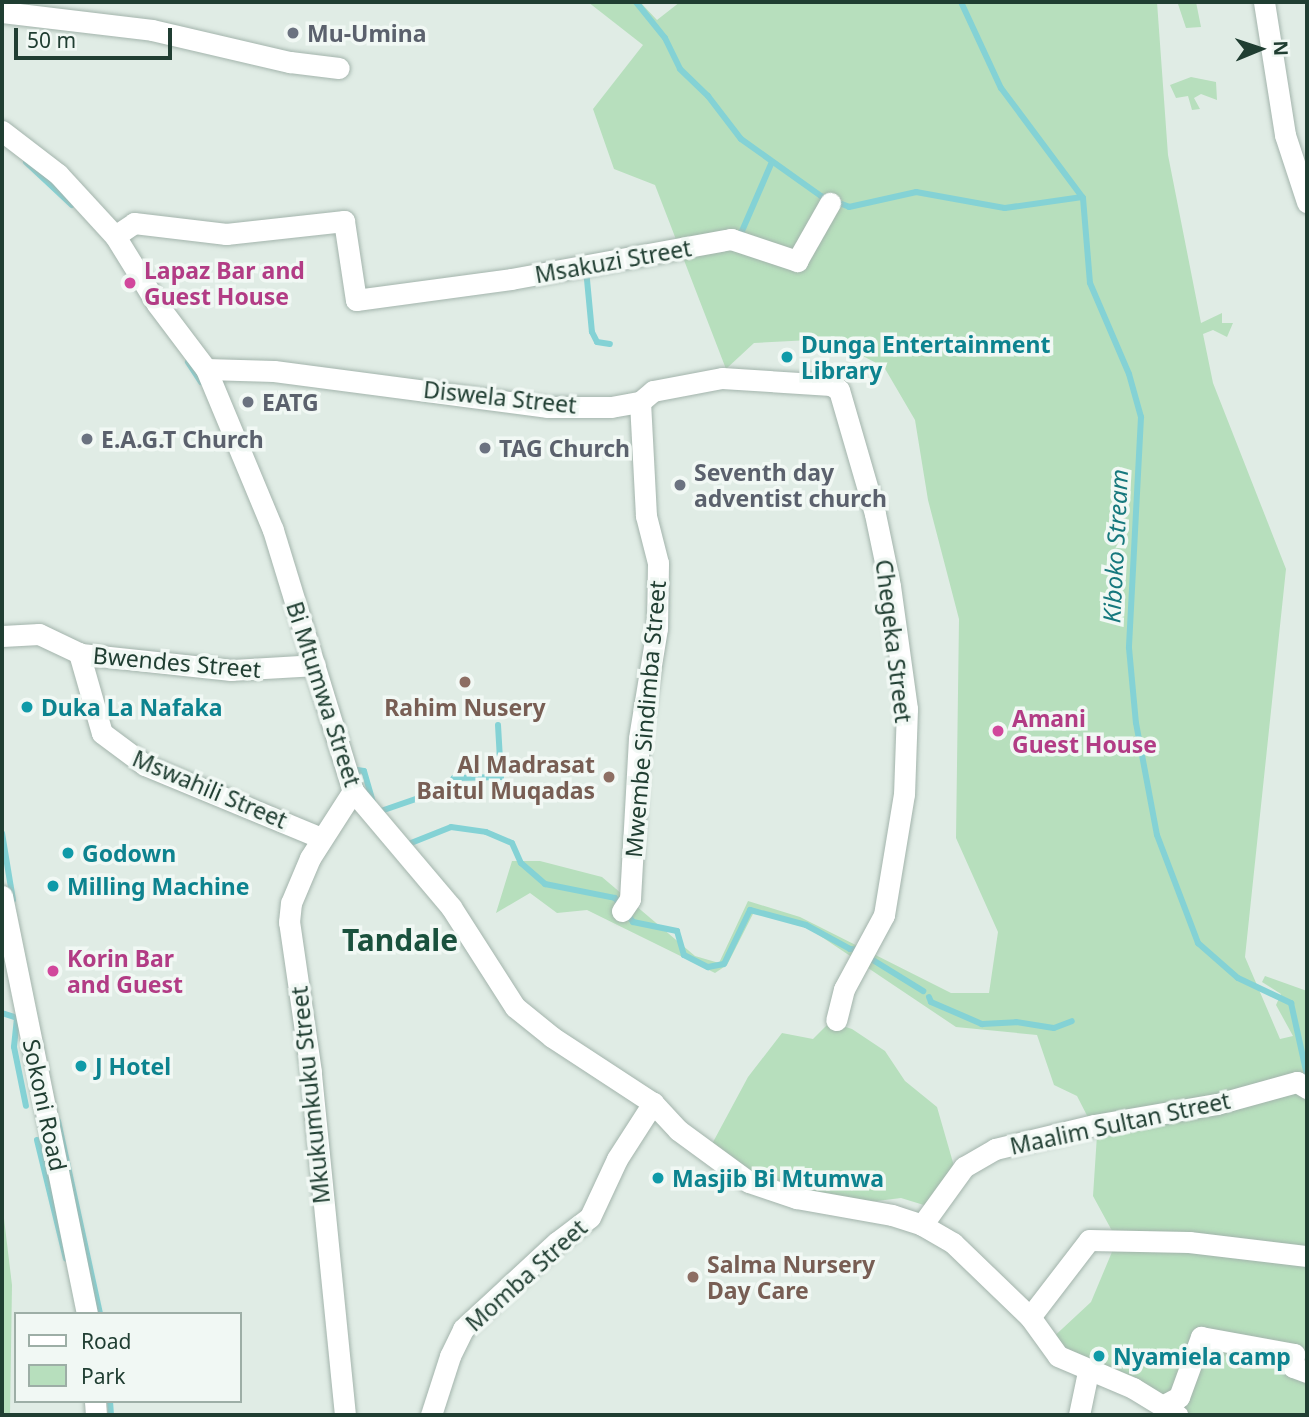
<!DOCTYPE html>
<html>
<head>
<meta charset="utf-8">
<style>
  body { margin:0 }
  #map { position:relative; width:1309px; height:1417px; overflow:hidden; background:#e0ece5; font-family:"Noto Sans",sans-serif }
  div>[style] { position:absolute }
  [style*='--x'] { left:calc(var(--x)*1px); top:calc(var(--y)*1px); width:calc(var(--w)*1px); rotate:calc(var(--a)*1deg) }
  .green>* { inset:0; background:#b7dfbd }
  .stream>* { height:6px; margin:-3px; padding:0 3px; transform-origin:3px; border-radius:3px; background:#84d2d5 }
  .roads { filter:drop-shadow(0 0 2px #a3b4ac) drop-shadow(0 0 2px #a3b4ac) }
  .street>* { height:21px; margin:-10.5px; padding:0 10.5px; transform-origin:10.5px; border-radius:10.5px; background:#fff }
  .dots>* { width:19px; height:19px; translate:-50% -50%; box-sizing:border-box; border:4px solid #f1f8f4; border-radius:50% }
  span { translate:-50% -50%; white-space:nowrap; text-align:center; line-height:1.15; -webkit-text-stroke:7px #f1f8f4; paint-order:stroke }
  .worship-label { font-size:23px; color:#5b616d; font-weight:700 }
  .left { translate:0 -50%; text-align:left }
  .street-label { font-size:23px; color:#203e32 }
  .hotel-label { font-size:23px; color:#b23c85; font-weight:700 }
  .culture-label { font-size:23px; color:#0d838f; font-weight:700 }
  .education-label { font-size:23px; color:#785e54; font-weight:700 }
  .right { translate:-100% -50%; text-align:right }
  .water-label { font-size:24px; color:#16787d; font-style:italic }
  .district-label { font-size:30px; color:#1a513d; font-weight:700 }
  .frame { position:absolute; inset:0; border:4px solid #203e32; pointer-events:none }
  .legend { position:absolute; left:14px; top:1312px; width:228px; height:91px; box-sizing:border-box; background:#f1f8f4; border:2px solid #9daea6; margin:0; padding:9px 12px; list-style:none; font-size:21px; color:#203e32 }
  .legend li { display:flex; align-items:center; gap:14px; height:35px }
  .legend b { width:35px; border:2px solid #9daea6 }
  .north { position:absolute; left:1225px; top:14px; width:70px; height:70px; -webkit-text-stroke:5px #f1f8f4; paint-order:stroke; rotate:88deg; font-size:19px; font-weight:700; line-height:28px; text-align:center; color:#203e32 }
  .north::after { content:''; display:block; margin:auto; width:24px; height:32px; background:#203e32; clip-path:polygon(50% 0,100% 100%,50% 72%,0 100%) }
  .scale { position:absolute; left:14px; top:28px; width:158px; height:32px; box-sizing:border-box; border:4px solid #203e32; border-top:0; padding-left:9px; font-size:21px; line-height:24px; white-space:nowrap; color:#203e32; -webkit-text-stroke:5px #f1f8f4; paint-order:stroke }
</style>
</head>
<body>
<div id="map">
  <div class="green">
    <div style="clip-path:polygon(588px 2px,640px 2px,657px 20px,680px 2px,1196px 2px,1201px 27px,1186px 28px,1178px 4px,1157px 2px,1168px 155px,1201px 323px,1222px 313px,1222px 323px,1233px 323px,1227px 337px,1213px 330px,1203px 334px,1213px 383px,1286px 569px,1245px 957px,1280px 1039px,1293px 1036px,1276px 1005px,1281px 994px,1262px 982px,1265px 976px,1307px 991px,1307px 1415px,1175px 1415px,1048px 1342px,1091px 1302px,1117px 1240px,1093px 1196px,1097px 1135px,1077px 1096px,1054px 1085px,1037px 1035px,956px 1027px,801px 923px,755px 910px,727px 965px,715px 973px,587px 910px,557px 913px,530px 893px,496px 913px,512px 861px,540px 861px,602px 877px,695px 956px,719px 963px,748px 901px,800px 917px,951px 993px,989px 993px,998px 932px,956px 838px,959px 619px,928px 500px,915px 420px,884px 367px,830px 339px,754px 343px,726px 369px,655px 185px,614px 169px,593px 109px,643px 45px)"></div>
    <div style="clip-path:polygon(1191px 77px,1216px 82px,1217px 100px,1201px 94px,1194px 98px,1200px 109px,1192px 110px,1188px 96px,1176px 98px,1170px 85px)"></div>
    <div style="clip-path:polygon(830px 1022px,852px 1029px,885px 1051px,905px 1081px,937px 1107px,956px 1173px,927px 1206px,901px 1198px,861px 1203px,760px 1178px,712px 1144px,748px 1077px,782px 1033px,813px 1039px)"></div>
    <div style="clip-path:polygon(2px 1202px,12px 1285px,10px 1415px,2px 1415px)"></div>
  </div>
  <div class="stream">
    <div style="--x:636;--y:2;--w:46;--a:51.1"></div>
    <div style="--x:665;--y:38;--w:34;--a:64"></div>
    <div style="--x:680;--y:69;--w:39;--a:44"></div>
    <div style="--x:708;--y:96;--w:54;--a:52.5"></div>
    <div style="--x:741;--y:139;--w:98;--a:35.5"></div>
    <div style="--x:821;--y:196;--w:30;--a:21"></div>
    <div style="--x:849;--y:207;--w:69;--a:-12.6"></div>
    <div style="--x:916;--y:192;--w:90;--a:10.2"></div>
    <div style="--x:1005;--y:208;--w:78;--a:-8.1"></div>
    <div style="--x:961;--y:2;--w:95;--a:65.1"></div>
    <div style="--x:1001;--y:88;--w:137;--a:53.3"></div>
    <div style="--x:1083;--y:198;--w:85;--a:85.3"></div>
    <div style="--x:1090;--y:283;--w:99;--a:66.8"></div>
    <div style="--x:1129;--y:374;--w:45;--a:74.4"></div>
    <div style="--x:1141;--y:417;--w:231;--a:93"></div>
    <div style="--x:1129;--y:648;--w:75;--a:84.7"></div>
    <div style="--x:1136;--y:723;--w:114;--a:79.4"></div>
    <div style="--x:1157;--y:835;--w:116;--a:69.2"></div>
    <div style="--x:1198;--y:943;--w:53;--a:41.2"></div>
    <div style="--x:1238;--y:978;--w:59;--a:25.3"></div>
    <div style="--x:1291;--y:1003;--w:74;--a:77.5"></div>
    <div style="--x:26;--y:162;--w:63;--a:43.1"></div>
    <div style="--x:739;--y:238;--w:81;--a:-66.6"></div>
    <div style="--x:586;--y:269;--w:63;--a:84.6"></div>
    <div style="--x:592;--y:332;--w:11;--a:63"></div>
    <div style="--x:597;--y:342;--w:13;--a:9"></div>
    <div style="--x:188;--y:362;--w:24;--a:57"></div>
    <div style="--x:351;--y:769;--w:13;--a:9"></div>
    <div style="--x:364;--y:771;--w:35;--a:74"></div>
    <div style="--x:378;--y:812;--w:68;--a:-19"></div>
    <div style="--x:442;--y:790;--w:17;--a:-45"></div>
    <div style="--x:454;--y:778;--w:47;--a:-1.2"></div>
    <div style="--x:501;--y:777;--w:52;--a:-93.3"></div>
    <div style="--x:2;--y:833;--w:68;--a:80.7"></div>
    <div style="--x:406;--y:845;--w:48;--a:-21.8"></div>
    <div style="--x:451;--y:827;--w:35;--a:8"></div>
    <div style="--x:486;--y:832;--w:28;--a:23"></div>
    <div style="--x:512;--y:843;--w:22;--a:66"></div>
    <div style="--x:521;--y:863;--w:32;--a:41"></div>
    <div style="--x:545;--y:884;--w:71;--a:11.3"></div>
    <div style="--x:615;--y:898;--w:30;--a:53"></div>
    <div style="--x:633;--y:922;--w:45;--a:11.6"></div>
    <div style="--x:677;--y:931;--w:25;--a:74"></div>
    <div style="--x:684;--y:955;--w:27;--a:27"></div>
    <div style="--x:708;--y:967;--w:16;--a:-11"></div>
    <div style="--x:724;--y:964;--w:60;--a:-64.3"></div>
    <div style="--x:750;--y:910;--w:58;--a:15"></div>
    <div style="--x:806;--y:925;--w:50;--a:28.6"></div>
    <div style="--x:850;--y:949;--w:12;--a:5"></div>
    <div style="--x:868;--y:957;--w:65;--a:31.7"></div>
    <div style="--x:929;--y:997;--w:5;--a:68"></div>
    <div style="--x:931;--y:1002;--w:56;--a:23.3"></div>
    <div style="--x:982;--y:1024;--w:34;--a:-3"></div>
    <div style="--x:1016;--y:1022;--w:38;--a:9"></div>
    <div style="--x:1054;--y:1028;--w:19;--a:-21"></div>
    <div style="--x:2;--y:1013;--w:16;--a:18"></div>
    <div style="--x:17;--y:1018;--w:29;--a:96"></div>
    <div style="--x:14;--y:1047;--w:60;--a:78.5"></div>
    <div style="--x:58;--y:1121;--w:198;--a:77.7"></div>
    <div style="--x:37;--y:1140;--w:122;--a:76.3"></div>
    <div style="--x:110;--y:1401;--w:14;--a:86"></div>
  </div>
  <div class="roads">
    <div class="street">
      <div style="--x:1264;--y:2;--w:135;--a:81"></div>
      <div style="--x:1285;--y:135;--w:71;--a:71.8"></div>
      <div style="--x:2;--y:12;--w:151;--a:6.8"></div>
      <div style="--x:152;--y:30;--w:142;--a:13.1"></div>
      <div style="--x:290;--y:62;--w:49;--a:7"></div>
      <div style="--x:2;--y:131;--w:71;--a:37.5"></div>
      <div style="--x:58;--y:174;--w:84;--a:47.4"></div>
      <div style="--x:115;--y:236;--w:80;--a:58.3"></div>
      <div style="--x:157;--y:304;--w:81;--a:53"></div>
      <div style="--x:206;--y:369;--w:174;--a:67.4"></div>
      <div style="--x:273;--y:530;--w:273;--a:73"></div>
      <div style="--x:353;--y:791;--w:152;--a:49.8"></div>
      <div style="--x:451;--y:907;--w:119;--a:57.4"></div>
      <div style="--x:515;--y:1007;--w:48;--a:39"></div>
      <div style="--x:552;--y:1037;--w:121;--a:33.2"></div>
      <div style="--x:653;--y:1103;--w:37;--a:47"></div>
      <div style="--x:678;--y:1130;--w:88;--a:36.2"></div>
      <div style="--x:749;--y:1182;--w:50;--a:18.8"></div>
      <div style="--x:796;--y:1198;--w:97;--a:10"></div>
      <div style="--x:892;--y:1215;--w:32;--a:18"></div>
      <div style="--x:922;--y:1225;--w:36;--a:30"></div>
      <div style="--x:953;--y:1243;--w:107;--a:43.9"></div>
      <div style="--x:1030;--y:1317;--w:48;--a:54.3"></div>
      <div style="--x:1058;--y:1356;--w:82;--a:23.1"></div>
      <div style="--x:1133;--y:1388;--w:52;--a:31.5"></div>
      <div style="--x:115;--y:236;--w:23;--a:-34"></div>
      <div style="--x:134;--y:223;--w:93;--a:6.8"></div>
      <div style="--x:226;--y:234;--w:119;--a:-6.3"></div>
      <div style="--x:344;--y:221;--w:80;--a:81.4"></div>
      <div style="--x:356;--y:300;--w:156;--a:-7.7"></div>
      <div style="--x:511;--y:279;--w:224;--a:-10.3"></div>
      <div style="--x:731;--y:239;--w:70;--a:18.4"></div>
      <div style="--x:797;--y:261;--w:67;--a:-60.4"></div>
      <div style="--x:206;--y:369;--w:68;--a:1.7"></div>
      <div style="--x:274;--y:371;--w:275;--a:7.5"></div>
      <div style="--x:547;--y:407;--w:64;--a:0"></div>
      <div style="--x:611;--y:407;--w:29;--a:-10"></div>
      <div style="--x:640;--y:402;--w:17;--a:-40"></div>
      <div style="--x:653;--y:391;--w:70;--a:-10.7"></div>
      <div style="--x:722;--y:378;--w:109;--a:3.7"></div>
      <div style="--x:831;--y:385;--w:9;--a:32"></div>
      <div style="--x:839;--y:390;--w:129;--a:73.8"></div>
      <div style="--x:875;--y:514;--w:74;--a:78.2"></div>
      <div style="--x:890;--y:586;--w:124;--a:82.1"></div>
      <div style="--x:907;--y:709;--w:85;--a:92"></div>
      <div style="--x:904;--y:794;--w:123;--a:99.4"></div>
      <div style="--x:884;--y:915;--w:84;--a:118.4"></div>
      <div style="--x:844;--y:989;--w:32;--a:104"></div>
      <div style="--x:2;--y:636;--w:37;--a:-3"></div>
      <div style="--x:39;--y:634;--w:44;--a:25.4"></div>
      <div style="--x:79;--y:653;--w:83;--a:74"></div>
      <div style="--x:102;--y:733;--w:54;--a:36.7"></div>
      <div style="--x:145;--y:765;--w:191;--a:22.5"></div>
      <div style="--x:81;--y:654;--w:151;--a:6.1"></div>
      <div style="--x:231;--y:670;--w:84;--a:-3.4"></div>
      <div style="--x:2;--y:896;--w:427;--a:78.5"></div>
      <div style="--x:622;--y:911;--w:14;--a:-56"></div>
      <div style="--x:630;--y:899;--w:161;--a:-86.8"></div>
      <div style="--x:639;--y:738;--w:111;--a:-80.7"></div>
      <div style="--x:657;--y:628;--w:65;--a:-89.1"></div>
      <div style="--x:658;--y:563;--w:49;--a:-104.3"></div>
      <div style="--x:646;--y:516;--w:114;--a:-93"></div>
      <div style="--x:922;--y:1225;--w:72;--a:-54.1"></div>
      <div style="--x:964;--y:1167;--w:36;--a:-30"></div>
      <div style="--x:995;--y:1149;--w:102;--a:-13.6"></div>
      <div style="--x:1094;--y:1125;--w:125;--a:-9.7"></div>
      <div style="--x:1217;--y:1104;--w:83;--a:-15.4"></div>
      <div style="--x:1297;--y:1082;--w:12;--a:31"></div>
      <div style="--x:1030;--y:1317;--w:97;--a:-52.5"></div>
      <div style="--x:1089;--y:1240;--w:100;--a:1.1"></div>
      <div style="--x:1189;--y:1242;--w:119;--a:6.8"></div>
      <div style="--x:95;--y:1401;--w:14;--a:86"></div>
      <div style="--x:1164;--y:1405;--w:17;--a:-28"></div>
      <div style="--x:1179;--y:1397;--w:64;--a:-69.9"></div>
      <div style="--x:1201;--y:1337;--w:95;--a:10.4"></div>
      <div style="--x:1294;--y:1354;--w:13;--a:94"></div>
      <div style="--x:1293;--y:1367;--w:15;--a:20"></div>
      <div style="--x:345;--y:1415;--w:345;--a:-95.7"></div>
      <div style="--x:311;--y:1072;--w:152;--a:-98.3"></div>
      <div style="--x:289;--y:922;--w:19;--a:-84"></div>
      <div style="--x:291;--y:903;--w:49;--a:-67.1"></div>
      <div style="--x:310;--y:858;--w:80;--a:-57.3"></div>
      <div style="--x:431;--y:1415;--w:62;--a:-72.1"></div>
      <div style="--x:450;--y:1356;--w:30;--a:-64"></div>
      <div style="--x:463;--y:1329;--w:128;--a:-42.8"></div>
      <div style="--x:557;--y:1242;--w:41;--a:-37.1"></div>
      <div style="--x:590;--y:1217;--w:64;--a:-65"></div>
      <div style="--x:617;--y:1159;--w:67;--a:-57.3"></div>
      <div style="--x:1079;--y:1415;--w:44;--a:-78.2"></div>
    </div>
  </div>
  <div class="dots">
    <div style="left:293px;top:33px;background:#6b7280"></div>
    <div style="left:130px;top:283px;background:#d1479c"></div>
    <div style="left:787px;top:357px;background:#0f9aa8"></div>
    <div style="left:248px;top:402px;background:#6b7280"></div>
    <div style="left:87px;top:439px;background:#6b7280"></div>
    <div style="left:485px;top:448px;background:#6b7280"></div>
    <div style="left:680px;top:485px;background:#6b7280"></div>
    <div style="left:465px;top:682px;background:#8d6e63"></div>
    <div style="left:27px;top:707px;background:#0f9aa8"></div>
    <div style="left:998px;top:731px;background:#d1479c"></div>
    <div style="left:609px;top:777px;background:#8d6e63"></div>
    <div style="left:68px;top:853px;background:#0f9aa8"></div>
    <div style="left:53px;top:886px;background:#0f9aa8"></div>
    <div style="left:53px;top:971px;background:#d1479c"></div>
    <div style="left:81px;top:1066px;background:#0f9aa8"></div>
    <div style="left:658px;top:1178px;background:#0f9aa8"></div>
    <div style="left:693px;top:1277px;background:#8d6e63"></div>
    <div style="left:1099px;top:1356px;background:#0f9aa8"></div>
  </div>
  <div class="worship-label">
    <span class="left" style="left:307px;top:33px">Mu-Umina</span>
    <span class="left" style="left:262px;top:402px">EATG</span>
    <span class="left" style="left:101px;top:439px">E.A.G.T Church</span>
    <span class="left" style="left:499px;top:448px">TAG Church</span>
    <span class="left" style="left:694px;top:485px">Seventh day<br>adventist church</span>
  </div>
  <div class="street-label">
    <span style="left:613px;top:261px;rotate:-10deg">Msakuzi Street</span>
    <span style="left:500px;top:397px;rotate:6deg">Diswela Street</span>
    <span style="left:894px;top:641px;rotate:83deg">Chegeka Street</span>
    <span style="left:177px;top:662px;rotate:5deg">Bwendes Street</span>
    <span style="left:324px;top:694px;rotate:72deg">Bi Mtumwa Street</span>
    <span style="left:645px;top:719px;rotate:-85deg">Mwembe Sindimba Street</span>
    <span style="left:210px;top:789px;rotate:23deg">Mswahili Street</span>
    <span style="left:310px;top:1095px;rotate:-96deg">Mkukumkuku Street</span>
    <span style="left:45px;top:1105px;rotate:78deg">Sokoni Road</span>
    <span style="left:1120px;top:1123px;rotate:-12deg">Maalim Sultan Street</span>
    <span style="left:526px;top:1275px;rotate:-42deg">Momba Street</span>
  </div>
  <div class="hotel-label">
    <span class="left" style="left:144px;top:283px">Lapaz Bar and<br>Guest House</span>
    <span class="left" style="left:1012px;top:731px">Amani<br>Guest House</span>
    <span class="left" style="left:67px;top:971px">Korin Bar<br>and Guest</span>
  </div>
  <div class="culture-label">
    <span class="left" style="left:801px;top:357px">Dunga Entertainment<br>Library</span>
    <span class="left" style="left:41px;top:707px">Duka La Nafaka</span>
    <span class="left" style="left:82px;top:853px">Godown</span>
    <span class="left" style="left:67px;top:886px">Milling Machine</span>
    <span class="left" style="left:95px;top:1066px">J Hotel</span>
    <span class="left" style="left:672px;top:1178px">Masjib Bi Mtumwa</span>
    <span class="left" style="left:1113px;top:1356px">Nyamiela camp</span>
  </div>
  <div class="education-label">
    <span style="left:465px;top:707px">Rahim Nusery</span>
    <span class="right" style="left:595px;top:777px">Al Madrasat<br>Baitul Muqadas</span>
    <span class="left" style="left:707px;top:1277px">Salma Nursery<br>Day Care</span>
  </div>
  <div class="water-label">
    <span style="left:1115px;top:546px;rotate:-87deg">Kiboko Stream</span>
  </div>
  <div class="district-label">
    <span style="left:400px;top:940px">Tandale</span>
  </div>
  <div class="frame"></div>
  <ul class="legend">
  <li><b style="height:9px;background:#fff"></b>Road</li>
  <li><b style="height:19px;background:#b7dfbd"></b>Park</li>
  </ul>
  <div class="north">N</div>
  <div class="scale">50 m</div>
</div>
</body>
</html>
